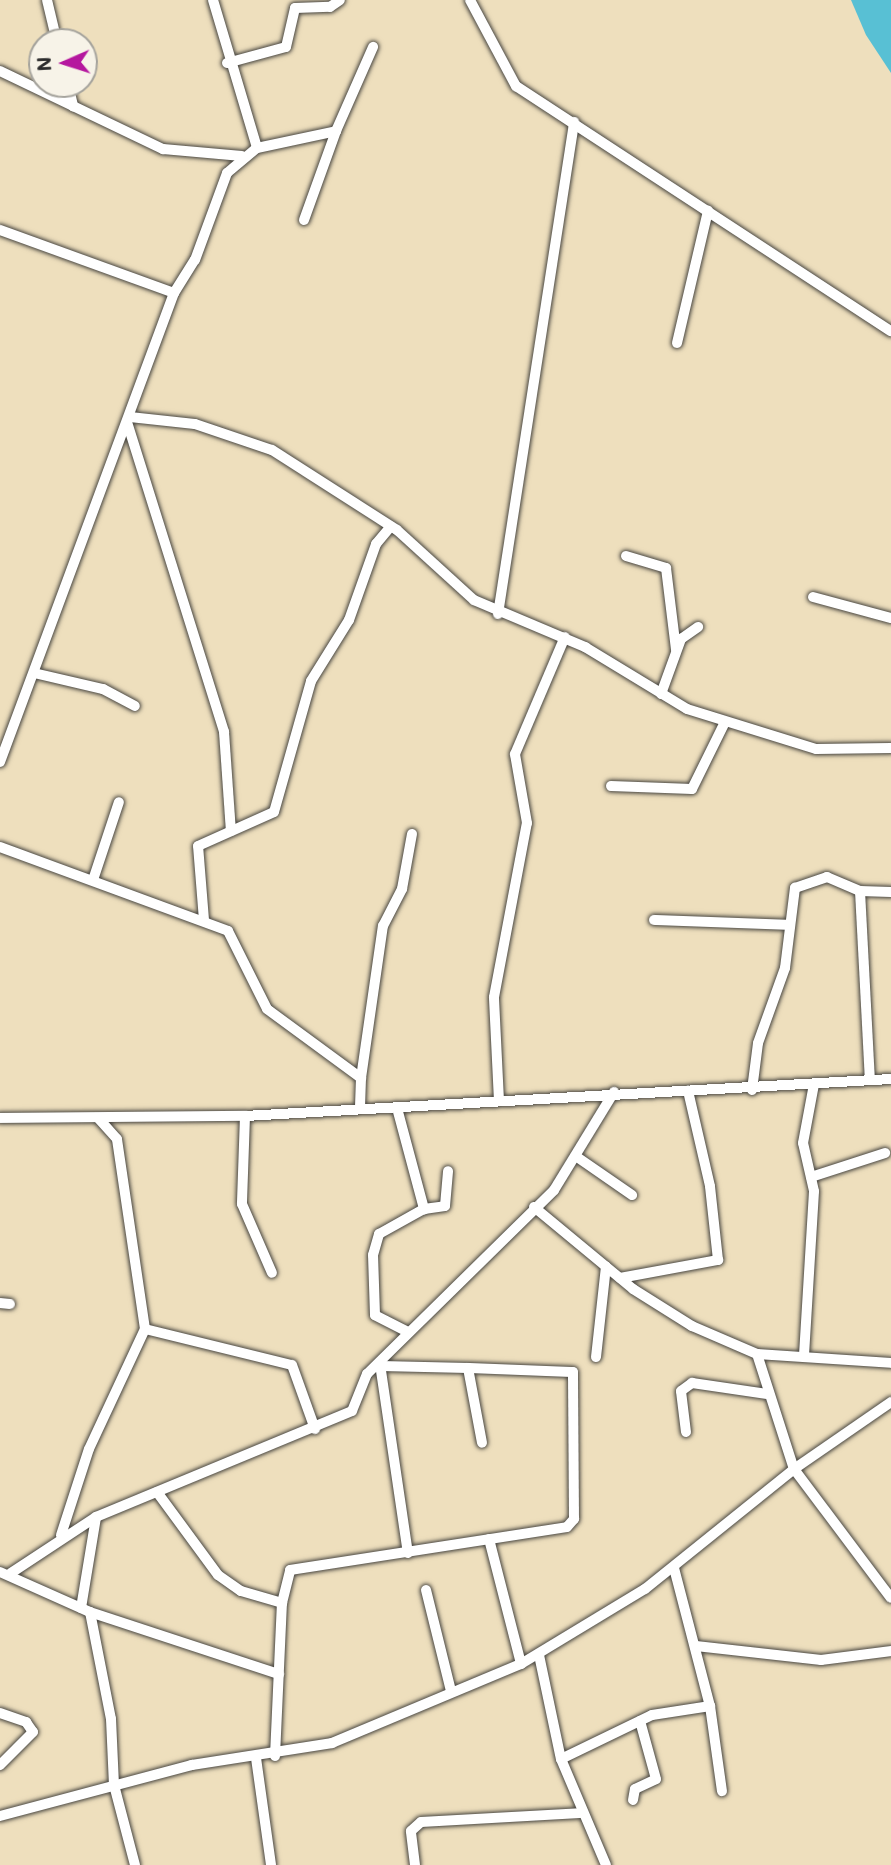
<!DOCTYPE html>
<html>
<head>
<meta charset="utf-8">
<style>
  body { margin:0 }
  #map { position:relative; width:891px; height:1865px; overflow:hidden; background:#eedfbd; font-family:Mali,sans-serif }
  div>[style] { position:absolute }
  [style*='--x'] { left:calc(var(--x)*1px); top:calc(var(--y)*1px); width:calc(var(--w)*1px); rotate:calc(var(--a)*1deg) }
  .water>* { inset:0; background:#58c0d4 }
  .roads { filter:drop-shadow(0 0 2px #484641) drop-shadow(0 0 2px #484641) }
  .minor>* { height:10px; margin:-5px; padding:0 5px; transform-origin:5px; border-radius:5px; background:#fff }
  span { translate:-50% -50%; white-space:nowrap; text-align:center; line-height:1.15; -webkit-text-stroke:7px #f7f3e8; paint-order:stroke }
  .north { position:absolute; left:28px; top:28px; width:70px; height:70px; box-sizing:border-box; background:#f7f3e8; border:2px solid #a5a39c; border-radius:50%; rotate:267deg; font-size:19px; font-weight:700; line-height:28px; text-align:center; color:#2b2b2b }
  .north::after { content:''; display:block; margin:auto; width:24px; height:32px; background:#b5179e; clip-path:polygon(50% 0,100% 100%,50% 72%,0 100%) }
</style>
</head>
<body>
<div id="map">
  <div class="water">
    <div style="clip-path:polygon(851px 0,891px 0,891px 73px,866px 35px)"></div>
  </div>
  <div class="roads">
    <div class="minor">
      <div style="--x:47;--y:0;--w:43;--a:76.6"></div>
      <div style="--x:213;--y:0;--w:154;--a:73.4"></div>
      <div style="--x:470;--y:0;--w:98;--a:61.9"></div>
      <div style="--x:516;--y:86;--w:448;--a:33.2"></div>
      <div style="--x:227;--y:63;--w:61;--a:-15.2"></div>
      <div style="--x:286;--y:47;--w:40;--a:-77"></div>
      <div style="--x:295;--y:8;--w:35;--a:-2"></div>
      <div style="--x:330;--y:7;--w:12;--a:-35"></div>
      <div style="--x:0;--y:71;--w:181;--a:25.6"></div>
      <div style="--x:163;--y:149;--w:79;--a:5.1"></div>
      <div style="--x:68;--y:84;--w:23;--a:77"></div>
      <div style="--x:304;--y:220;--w:95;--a:-70.2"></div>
      <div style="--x:0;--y:230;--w:185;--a:19.9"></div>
      <div style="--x:677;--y:343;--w:136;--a:-76.8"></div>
      <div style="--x:130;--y:417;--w:65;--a:6.1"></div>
      <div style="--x:195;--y:424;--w:81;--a:18.7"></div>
      <div style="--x:272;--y:450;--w:148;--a:32.6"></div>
      <div style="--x:397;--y:530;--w:104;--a:42.3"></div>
      <div style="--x:474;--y:600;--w:121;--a:22.9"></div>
      <div style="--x:585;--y:647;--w:119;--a:31.3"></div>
      <div style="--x:687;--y:709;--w:135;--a:17.2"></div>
      <div style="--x:816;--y:749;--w:75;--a:-0.8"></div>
      <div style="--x:127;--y:422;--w:325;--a:72.6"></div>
      <div style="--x:224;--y:732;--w:99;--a:86"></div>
      <div style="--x:626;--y:556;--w:42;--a:16.7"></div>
      <div style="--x:666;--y:568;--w:83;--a:83"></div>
      <div style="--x:813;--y:597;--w:81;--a:15.1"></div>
      <div style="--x:498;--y:614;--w:498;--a:-81.2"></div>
      <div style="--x:34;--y:673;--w:71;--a:13.1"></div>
      <div style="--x:103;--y:689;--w:36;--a:28"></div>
      <div style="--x:661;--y:694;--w:59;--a:-70"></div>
      <div style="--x:681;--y:639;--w:21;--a:-35"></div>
      <div style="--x:0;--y:762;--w:500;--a:-69.65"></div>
      <div style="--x:174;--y:293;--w:39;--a:-58"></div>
      <div style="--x:195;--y:260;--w:93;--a:-69.8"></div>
      <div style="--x:227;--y:173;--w:39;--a:-40"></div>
      <div style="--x:257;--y:148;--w:81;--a:-12.1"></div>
      <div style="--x:336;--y:131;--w:92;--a:-66.2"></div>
      <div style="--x:611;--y:786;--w:81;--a:2.1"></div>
      <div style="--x:692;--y:789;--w:75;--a:-63.8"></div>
      <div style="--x:0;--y:847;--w:243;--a:20.2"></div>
      <div style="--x:228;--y:931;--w:87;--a:63.4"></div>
      <div style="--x:267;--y:1009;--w:117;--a:36.3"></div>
      <div style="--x:361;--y:1078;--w:30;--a:92"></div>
      <div style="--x:93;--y:880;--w:82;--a:-71.6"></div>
      <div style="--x:860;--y:891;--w:189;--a:87"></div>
      <div style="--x:204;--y:920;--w:74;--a:-94.6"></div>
      <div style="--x:198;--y:846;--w:83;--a:-24.1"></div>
      <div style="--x:274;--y:812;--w:136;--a:-74.2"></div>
      <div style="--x:311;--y:681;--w:72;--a:-58.1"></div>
      <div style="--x:349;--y:620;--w:81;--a:-70.4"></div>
      <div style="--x:376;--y:544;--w:23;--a:-50"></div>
      <div style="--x:654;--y:920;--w:134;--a:2.1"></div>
      <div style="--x:361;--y:1078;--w:154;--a:-81.8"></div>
      <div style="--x:383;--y:926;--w:42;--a:-62.8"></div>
      <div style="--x:402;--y:889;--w:56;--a:-79.7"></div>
      <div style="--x:752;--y:1090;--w:47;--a:-82.7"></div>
      <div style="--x:758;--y:1043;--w:80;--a:-70.2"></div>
      <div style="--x:785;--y:968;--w:81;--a:-82.9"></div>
      <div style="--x:795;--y:888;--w:34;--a:-19"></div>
      <div style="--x:827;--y:877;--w:36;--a:23"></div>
      <div style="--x:860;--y:891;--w:31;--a:2"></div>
      <div style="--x:499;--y:1101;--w:104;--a:-92.8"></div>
      <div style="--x:494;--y:997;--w:177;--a:-79.3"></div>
      <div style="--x:527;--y:823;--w:70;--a:-99.9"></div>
      <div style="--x:515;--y:754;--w:127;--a:-66.9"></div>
      <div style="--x:397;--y:1108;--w:105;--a:75"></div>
      <div style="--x:424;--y:1209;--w:21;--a:-8"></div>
      <div style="--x:445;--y:1206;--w:35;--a:-85"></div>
      <div style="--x:245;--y:1116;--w:88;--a:92"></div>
      <div style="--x:242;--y:1204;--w:75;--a:66.5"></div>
      <div style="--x:0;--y:1118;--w:245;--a:-0.5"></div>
      <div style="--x:245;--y:1116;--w:647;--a:-3.28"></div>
      <div style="--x:577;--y:1157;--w:67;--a:34.6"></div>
      <div style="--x:811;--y:1177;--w:78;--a:-18"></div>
      <div style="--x:534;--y:1207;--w:129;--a:39.6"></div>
      <div style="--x:633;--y:1289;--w:70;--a:32.1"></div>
      <div style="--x:692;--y:1326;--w:71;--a:23.3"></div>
      <div style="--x:757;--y:1354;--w:134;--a:3.8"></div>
      <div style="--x:620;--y:1278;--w:100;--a:-10.4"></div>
      <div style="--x:718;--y:1260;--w:74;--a:-96.2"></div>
      <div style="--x:710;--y:1186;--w:98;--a:-103"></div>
      <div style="--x:0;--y:1303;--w:10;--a:6"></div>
      <div style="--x:145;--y:1329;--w:151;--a:13.8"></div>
      <div style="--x:292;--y:1365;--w:68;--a:70.2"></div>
      <div style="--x:408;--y:1332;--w:37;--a:-153"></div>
      <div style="--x:375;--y:1315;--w:60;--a:-91.9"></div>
      <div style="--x:373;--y:1255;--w:22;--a:-74"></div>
      <div style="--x:379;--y:1234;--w:51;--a:-29.1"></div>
      <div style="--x:757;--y:1354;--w:121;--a:72.2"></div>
      <div style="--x:794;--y:1469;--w:161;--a:53.1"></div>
      <div style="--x:804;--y:1355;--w:164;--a:-86.5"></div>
      <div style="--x:814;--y:1191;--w:49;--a:-102.9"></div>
      <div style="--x:803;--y:1143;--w:60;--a:-79.4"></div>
      <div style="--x:596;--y:1357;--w:91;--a:-83.7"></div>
      <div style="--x:380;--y:1364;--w:191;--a:81.6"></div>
      <div style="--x:381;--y:1366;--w:87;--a:1.3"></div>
      <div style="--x:468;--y:1368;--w:76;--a:79.4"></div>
      <div style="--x:686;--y:1432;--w:41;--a:-97"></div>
      <div style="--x:681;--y:1391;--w:14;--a:-36"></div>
      <div style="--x:692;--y:1383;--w:76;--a:8.3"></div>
      <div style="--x:157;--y:1492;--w:103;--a:53.7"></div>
      <div style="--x:218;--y:1575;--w:28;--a:35"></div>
      <div style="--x:241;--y:1591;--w:43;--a:16.3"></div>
      <div style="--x:61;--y:1535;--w:90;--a:-72"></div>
      <div style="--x:89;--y:1449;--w:132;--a:-65"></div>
      <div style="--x:145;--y:1329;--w:192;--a:-98.4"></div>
      <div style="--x:117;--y:1139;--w:27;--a:-132"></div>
      <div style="--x:489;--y:1539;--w:129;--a:75.6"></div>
      <div style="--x:674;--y:1568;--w:143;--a:75.4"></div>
      <div style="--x:710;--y:1706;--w:86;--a:82"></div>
      <div style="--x:0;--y:1572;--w:98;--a:24"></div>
      <div style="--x:90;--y:1612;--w:199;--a:18.2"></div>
      <div style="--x:11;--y:1573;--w:102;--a:-33.4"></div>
      <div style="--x:96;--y:1517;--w:277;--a:-22.5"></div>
      <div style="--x:352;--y:1411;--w:40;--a:-68"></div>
      <div style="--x:367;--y:1374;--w:262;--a:-44.5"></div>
      <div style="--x:554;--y:1190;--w:115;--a:-58.5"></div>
      <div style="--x:426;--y:1590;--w:104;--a:76.1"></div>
      <div style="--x:81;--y:1608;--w:92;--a:-80.6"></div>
      <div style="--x:90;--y:1612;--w:109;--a:78.9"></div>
      <div style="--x:111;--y:1719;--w:66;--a:87.4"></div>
      <div style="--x:114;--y:1785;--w:83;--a:75.3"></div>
      <div style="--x:696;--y:1646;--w:126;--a:6.4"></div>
      <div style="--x:821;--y:1660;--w:71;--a:-7.3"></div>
      <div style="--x:539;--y:1655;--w:106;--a:78.1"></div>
      <div style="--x:561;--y:1759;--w:115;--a:67"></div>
      <div style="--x:0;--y:1713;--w:28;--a:19"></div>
      <div style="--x:26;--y:1722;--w:12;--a:55"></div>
      <div style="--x:33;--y:1732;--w:47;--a:135"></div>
      <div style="--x:275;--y:1756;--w:153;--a:-87.4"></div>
      <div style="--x:282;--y:1603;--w:34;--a:-76"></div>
      <div style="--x:290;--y:1570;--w:280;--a:-8.8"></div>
      <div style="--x:567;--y:1527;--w:11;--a:-49"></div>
      <div style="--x:574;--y:1519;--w:147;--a:-90.4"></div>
      <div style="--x:573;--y:1372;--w:105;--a:-177.8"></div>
      <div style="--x:256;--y:1758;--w:108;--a:82"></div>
      <div style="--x:561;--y:1759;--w:101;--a:-25.8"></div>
      <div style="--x:652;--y:1715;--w:59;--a:-8.8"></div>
      <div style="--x:633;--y:1800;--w:11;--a:-80"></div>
      <div style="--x:635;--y:1789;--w:23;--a:-25"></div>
      <div style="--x:656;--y:1779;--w:60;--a:-105.4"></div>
      <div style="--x:0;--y:1816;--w:199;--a:-14.9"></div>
      <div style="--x:192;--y:1765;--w:142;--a:-8.9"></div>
      <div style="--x:332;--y:1743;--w:205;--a:-22.7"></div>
      <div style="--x:521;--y:1664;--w:145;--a:-31.2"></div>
      <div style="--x:645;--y:1589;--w:191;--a:-38.8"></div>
      <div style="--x:794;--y:1469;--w:118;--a:-34.6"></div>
      <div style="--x:415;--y:1865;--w:34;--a:-97"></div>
      <div style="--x:411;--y:1831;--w:13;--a:-42"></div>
      <div style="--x:421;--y:1822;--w:159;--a:-3.2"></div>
    </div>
  </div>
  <div class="north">N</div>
</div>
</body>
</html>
